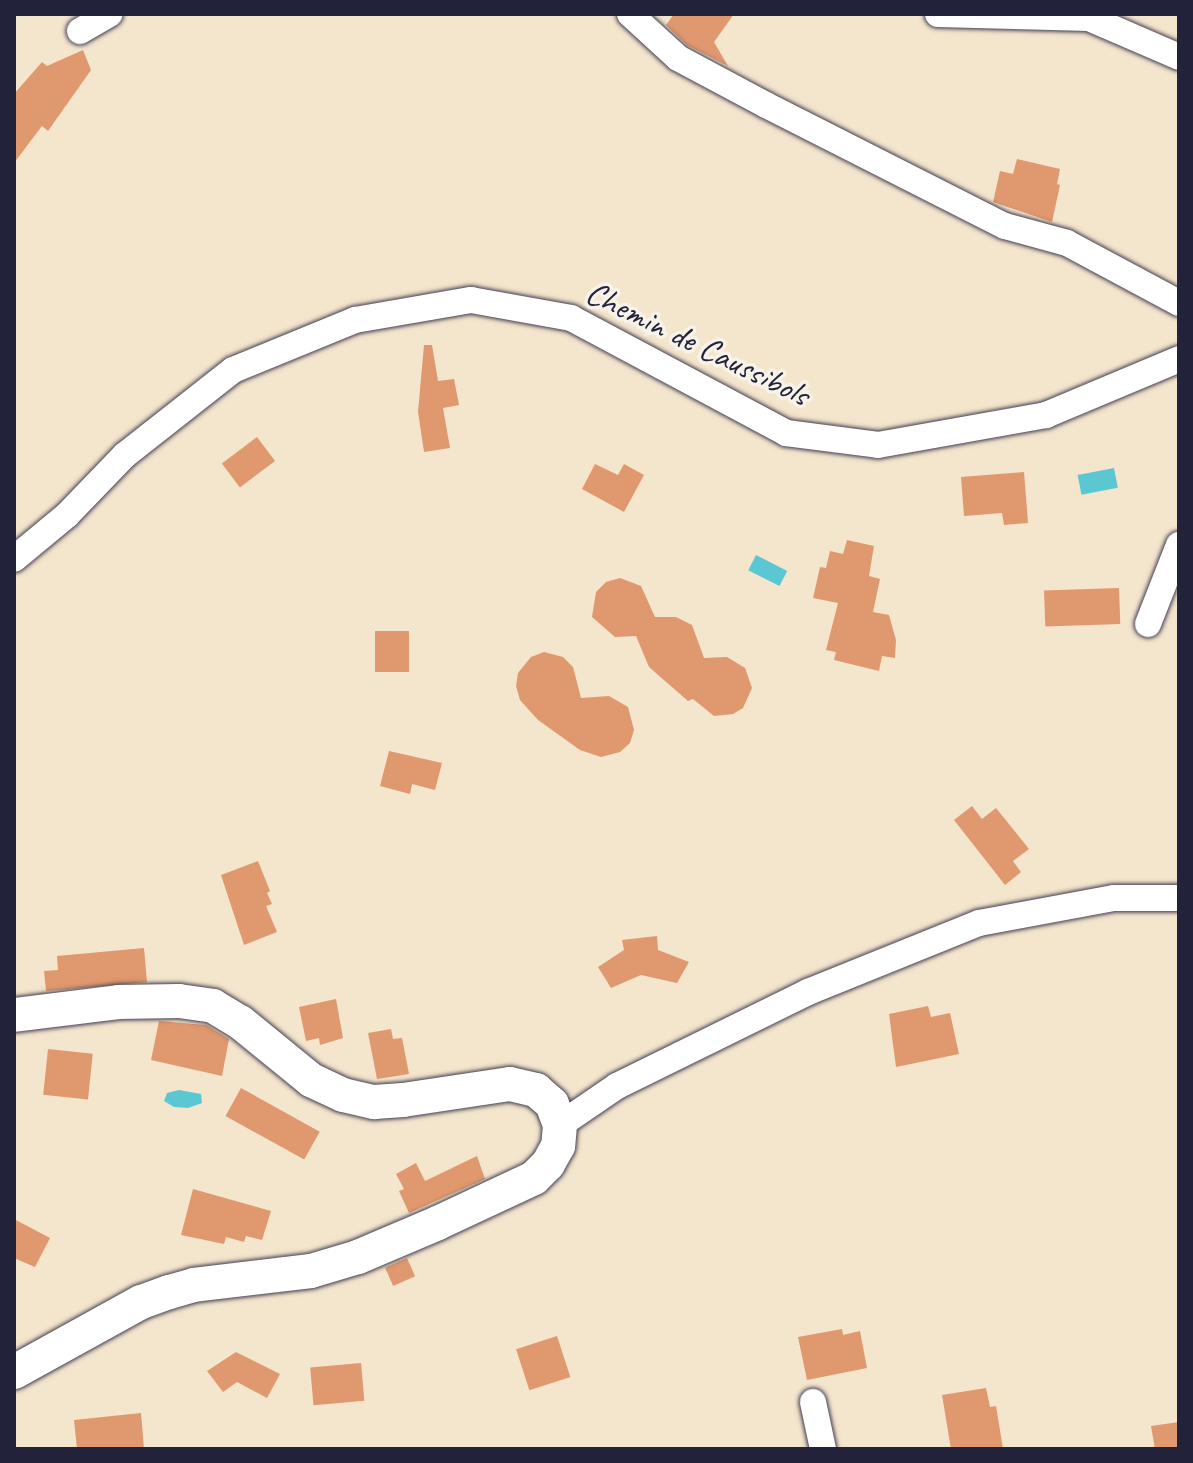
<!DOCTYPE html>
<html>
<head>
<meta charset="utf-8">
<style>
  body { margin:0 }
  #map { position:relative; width:1193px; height:1463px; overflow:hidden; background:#f4e5cd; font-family:Caveat,sans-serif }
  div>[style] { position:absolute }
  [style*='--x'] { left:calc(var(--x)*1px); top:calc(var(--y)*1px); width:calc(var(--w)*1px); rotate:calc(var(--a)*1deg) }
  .water>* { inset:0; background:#5ac7d2; transform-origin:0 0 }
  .building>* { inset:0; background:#e0986e; transform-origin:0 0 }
  .roads { filter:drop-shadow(0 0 2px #423f51) drop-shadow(0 0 2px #423f51) }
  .minor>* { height:26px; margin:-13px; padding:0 13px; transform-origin:13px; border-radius:13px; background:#fff }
  .tertiary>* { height:34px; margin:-17px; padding:0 17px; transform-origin:17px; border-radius:17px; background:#fff }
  span { translate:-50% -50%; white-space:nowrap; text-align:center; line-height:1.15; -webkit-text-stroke:7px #f7f3e8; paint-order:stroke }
  .street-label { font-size:34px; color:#22223b }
  .frame { position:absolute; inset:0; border:16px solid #22223b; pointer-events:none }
</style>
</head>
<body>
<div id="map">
  <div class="water">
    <div style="left:1114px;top:468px;width:20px;height:37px;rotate:79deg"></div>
    <div style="left:756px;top:555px;width:35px;height:17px;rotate:27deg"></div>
    <div style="clip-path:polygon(179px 1090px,201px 1094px,202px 1103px,188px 1108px,174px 1107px,164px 1101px,167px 1093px)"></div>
  </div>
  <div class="building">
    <div style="clip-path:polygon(674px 14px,734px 14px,714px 42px,728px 66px,687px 45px,666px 25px)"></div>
    <div style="clip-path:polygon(83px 50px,91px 70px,48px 131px,42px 126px,14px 163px,14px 94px,42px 62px,47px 66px)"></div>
    <div style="clip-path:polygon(1017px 159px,1060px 169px,1057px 184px,1060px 185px,1052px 222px,993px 202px,1000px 171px,1013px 174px)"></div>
    <div style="clip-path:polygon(424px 345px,432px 345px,438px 381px,454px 379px,459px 405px,443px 408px,450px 448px,424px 452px,418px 412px)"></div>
    <div style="left:257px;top:437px;width:30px;height:44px;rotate:53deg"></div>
    <div style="clip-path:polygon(595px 464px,618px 475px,624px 464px,644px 475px,624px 512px,582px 489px)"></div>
    <div style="clip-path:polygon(1024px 472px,1028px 523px,1004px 525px,1002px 513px,964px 516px,961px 477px)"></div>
    <div style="clip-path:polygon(847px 540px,874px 546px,869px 576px,880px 579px,873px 612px,889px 615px,896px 640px,895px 658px,882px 656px,879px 671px,834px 660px,836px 652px,826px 650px,838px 603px,813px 598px,820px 567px,826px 568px,830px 551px,843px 554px)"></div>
    <div style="clip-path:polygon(620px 578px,641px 586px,655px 617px,676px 617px,692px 625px,704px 658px,727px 657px,745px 668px,752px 688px,743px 708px,733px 714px,714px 716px,693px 699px,688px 701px,649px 667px,636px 636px,615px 637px,592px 617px,596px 592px,606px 582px)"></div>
    <div style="left:1119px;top:588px;width:36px;height:75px;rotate:88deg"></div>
    <div style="left:409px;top:631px;width:41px;height:34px;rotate:90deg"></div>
    <div style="clip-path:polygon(544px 652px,563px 657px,573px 667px,581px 698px,609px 696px,628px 707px,634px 730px,630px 743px,620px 752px,601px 757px,580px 750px,538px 720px,520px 700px,516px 686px,518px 673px,531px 657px)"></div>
    <div style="clip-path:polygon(389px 751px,442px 763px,435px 790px,412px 784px,410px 794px,380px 786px)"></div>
    <div style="clip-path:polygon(972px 806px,982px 819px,996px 808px,1029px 849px,1013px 861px,1021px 872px,1005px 885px,954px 820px)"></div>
    <div style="clip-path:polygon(258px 861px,270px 891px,267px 893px,272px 904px,266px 906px,277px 932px,244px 945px,221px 875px)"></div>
    <div style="clip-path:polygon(657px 936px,658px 950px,689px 962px,677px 983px,641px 975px,611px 988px,598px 967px,624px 950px,622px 940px)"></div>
    <div style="clip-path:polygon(144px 948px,147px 982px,46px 991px,44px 971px,58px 970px,57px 956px)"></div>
    <div style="clip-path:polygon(336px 999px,343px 1038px,320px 1045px,319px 1038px,306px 1041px,299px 1007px)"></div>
    <div style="clip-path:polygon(928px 1006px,931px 1017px,950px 1013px,959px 1054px,896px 1067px,889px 1014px)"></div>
    <div style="clip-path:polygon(159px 1021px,206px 1025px,229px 1039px,222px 1076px,151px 1060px)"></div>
    <div style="clip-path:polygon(391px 1029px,393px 1039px,402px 1038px,409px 1074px,377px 1079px,368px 1033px)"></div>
    <div style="left:48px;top:1049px;width:45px;height:46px;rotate:6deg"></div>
    <div style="left:241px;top:1088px;width:90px;height:32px;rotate:29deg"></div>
    <div style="clip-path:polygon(477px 1156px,485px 1179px,409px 1213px,399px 1191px,404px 1189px,396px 1174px,416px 1163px,425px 1181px)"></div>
    <div style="clip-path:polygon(193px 1189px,271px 1211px,262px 1240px,246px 1236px,244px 1242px,226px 1237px,224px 1244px,181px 1235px)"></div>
    <div style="clip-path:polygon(14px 1219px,50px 1238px,35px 1267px,14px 1258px)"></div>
    <div style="left:407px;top:1258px;width:20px;height:24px;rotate:66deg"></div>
    <div style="clip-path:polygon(842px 1329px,843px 1335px,860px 1331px,867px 1368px,807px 1380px,798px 1337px)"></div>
    <div style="left:557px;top:1336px;width:43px;height:43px;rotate:72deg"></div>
    <div style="clip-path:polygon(236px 1352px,280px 1374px,267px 1398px,237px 1382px,223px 1392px,207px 1371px)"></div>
    <div style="left:361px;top:1363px;width:38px;height:51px;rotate:85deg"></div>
    <div style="clip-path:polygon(986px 1388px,990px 1407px,996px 1406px,1003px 1449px,951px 1449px,942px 1395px)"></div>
    <div style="clip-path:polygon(141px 1413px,144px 1449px,77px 1449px,74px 1420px)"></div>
    <div style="clip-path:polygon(1179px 1422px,1179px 1449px,1155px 1449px,1151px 1426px)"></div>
  </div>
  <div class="roads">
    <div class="minor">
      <div style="--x:630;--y:14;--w:65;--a:42.5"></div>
      <div style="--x:678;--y:58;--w:100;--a:28.1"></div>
      <div style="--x:766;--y:105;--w:268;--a:26.9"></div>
      <div style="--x:1005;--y:226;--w:64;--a:15.3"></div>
      <div style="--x:1067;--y:243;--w:127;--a:28.2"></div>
      <div style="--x:938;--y:14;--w:151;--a:1.5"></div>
      <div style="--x:1089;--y:18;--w:98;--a:23.4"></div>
      <div style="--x:80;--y:31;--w:34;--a:-30"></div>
      <div style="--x:14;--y:559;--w:69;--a:-39.7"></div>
      <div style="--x:67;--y:515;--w:83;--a:-46"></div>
      <div style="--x:125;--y:455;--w:137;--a:-38.2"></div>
      <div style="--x:233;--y:370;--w:132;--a:-22.3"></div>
      <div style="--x:355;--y:320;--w:118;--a:-9.8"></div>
      <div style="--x:471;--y:300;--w:102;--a:10.2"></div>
      <div style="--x:571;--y:318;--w:244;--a:28.1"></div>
      <div style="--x:786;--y:433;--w:93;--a:7.4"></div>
      <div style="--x:878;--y:445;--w:171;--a:-10.1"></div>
      <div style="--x:1046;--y:415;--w:144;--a:-22.8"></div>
      <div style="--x:1148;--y:624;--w:85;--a:-68.6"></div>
      <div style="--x:560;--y:1125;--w:69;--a:-34.4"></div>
      <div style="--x:617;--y:1086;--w:213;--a:-26.2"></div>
      <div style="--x:808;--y:992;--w:184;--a:-22"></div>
      <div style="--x:979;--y:923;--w:137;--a:-10.5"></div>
      <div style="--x:1114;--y:898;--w:65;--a:0"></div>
      <div style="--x:813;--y:1402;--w:48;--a:78"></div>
    </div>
    <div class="tertiary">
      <div style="--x:14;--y:1015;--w:105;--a:-7.1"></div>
      <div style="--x:118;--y:1002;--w:61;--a:-0.9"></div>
      <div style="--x:179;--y:1001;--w:34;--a:8"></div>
      <div style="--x:213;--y:1006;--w:31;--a:31"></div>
      <div style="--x:240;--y:1022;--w:92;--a:39.2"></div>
      <div style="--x:311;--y:1080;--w:35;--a:25"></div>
      <div style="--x:343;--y:1095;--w:32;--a:13"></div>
      <div style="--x:374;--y:1102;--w:29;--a:-4"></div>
      <div style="--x:403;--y:1100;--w:108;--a:-8.5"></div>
      <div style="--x:510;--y:1084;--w:27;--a:13"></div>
      <div style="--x:536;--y:1090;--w:21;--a:41"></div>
      <div style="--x:552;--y:1104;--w:22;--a:69"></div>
      <div style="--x:560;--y:1125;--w:21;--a:95"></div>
      <div style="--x:558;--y:1146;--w:21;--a:119"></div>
      <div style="--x:548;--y:1164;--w:20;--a:135"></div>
      <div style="--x:534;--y:1178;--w:106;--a:154.9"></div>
      <div style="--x:438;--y:1223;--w:87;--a:157"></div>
      <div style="--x:358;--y:1257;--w:49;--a:163.4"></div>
      <div style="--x:311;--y:1271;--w:118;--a:173.2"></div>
      <div style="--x:194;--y:1285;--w:26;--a:164"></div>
      <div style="--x:169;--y:1292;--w:30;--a:160"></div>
      <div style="--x:141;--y:1302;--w:145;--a:151.1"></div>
    </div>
  </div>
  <div class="street-label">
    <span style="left:698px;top:343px;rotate:26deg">Chemin de Caussibols</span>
  </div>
  <div class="frame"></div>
</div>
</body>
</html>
